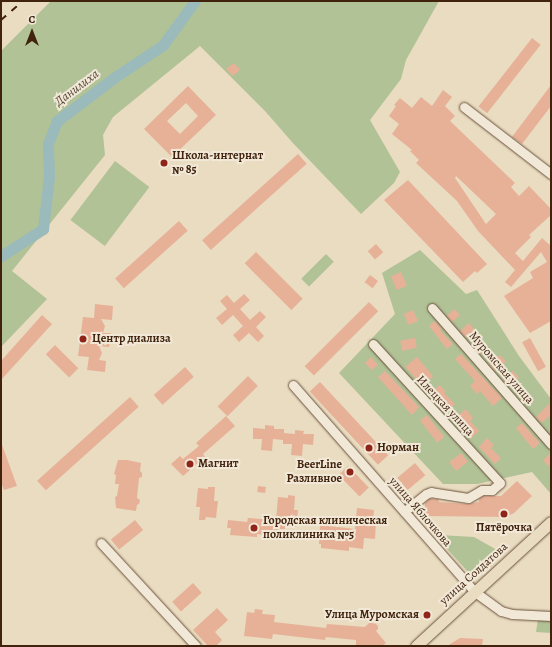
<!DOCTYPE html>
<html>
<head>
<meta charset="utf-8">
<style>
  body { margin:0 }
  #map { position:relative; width:552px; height:647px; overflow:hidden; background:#e9dcc1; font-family:Alegreya,serif }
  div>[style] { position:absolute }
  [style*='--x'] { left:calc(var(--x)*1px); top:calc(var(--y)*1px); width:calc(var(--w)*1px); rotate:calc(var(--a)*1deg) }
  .green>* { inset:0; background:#b1c297; transform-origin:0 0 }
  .river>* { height:11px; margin:-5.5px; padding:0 5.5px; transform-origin:5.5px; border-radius:5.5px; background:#9ababb }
  .building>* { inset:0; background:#e7b197; transform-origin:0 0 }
  .roads { filter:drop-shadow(0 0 1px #6a503a) drop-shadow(0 0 1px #6a503a) }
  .minor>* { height:9px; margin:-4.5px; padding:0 4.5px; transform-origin:4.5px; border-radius:4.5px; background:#f1e8d7 }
  .major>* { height:11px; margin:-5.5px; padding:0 5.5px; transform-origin:5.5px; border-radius:5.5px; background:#e9dcc1 }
  .rail>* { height:2px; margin-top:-1px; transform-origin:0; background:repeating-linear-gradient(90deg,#40220d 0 7px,transparent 0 14px) }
  .dots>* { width:11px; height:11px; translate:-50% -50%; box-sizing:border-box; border:2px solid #f1e8d7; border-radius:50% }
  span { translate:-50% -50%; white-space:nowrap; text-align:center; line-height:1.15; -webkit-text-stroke:4px #f1e8d7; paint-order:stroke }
  .poi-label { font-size:12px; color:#40220d; font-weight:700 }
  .left { translate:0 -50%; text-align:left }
  .right { translate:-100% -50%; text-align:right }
  .street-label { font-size:12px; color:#40220d }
  .water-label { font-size:13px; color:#564838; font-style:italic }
  .frame { position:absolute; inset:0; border:2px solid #40220d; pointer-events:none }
  .north { position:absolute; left:12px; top:12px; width:40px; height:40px; -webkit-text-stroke:3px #f1e8d7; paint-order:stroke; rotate:0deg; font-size:11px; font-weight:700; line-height:16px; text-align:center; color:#40220d }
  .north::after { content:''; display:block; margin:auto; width:14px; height:18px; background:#40220d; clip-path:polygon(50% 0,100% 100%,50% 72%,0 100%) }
</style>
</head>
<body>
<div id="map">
  <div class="green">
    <div style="clip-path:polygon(51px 1px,439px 1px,406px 60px,401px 79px,370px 120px,400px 172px,394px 183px,361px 214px,292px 142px,265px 111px,200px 46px,113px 117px,103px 135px,105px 155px,12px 271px,47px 299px,1px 347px,1px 51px)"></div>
    <div style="left:115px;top:161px;width:43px;height:74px;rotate:37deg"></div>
    <div style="clip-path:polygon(420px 250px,466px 294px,477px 290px,519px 356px,551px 399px,551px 494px,532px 472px,477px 484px,443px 484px,339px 373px,395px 314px,382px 273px)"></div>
    <div style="left:326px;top:254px;width:11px;height:35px;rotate:45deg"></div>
    <div style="clip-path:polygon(439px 535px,474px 537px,497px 550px,469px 573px,437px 538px)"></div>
    <div style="clip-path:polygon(538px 619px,551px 619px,551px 633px,536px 632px)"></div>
  </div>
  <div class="river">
    <div style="--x:1;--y:256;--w:50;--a:-32.7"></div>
    <div style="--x:43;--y:229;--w:53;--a:-83.5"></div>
    <div style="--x:49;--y:176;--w:32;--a:-92"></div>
    <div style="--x:48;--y:144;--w:25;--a:-69"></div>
    <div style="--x:57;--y:121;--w:73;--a:-37.2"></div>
    <div style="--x:115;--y:77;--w:58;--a:-33.7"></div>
    <div style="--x:163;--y:45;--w:54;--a:-54"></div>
  </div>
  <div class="building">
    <div style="left:532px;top:38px;width:11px;height:87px;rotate:38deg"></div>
    <div style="clip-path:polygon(234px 63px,240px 70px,233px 76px,226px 69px)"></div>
    <div style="clip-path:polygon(551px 85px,551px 106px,522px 144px,512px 137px)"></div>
    <div style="clip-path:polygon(evenodd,188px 86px,216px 115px,172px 157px,144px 129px,188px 86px,186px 103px,198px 116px,180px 134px,167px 121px,186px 103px)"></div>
    <div style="clip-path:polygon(evenodd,443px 90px,452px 97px,445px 106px,455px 116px,450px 121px,515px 183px,511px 187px,519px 196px,529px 186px,551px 209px,551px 215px,529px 235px,531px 237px,515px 253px,523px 261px,542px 238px,551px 246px,551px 321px,530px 333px,504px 296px,533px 278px,530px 272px,547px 262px,541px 252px,511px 287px,505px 282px,515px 270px,478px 231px,457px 201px,416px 163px,419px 160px,410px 151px,412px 150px,392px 134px,399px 124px,389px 116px,396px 106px,394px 105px,400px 98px,412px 108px,421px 97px,432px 106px,443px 90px,456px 176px,496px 214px,486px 224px,455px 178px,456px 176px)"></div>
    <div style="left:298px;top:154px;width:13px;height:129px;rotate:48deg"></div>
    <div style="clip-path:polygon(408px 180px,487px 264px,477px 273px,475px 271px,463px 282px,384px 200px)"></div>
    <div style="left:179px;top:221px;width:13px;height:86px;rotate:48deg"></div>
    <div style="left:376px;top:244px;width:11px;height:11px;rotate:49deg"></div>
    <div style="left:256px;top:252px;width:66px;height:16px;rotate:45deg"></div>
    <div style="left:401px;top:272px;width:15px;height:11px;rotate:67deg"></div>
    <div style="left:370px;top:275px;width:10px;height:9px;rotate:37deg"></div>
    <div style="clip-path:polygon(244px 294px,250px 300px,240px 309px,250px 320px,260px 311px,266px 317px,256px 327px,264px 336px,258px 342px,249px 333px,239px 342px,233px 335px,243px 326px,233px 315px,222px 325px,216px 318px,227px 309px,220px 301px,227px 295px,234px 303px)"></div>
    <div style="left:369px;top:302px;width:13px;height:91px;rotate:45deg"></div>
    <div style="clip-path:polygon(95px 304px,113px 306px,112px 320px,101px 319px,105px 326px,103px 333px,111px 333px,109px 347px,99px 346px,102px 353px,99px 360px,106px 361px,105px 372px,87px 370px,89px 357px,78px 356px,83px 317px,94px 318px)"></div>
    <div style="clip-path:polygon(454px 309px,460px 315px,452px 322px,447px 316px)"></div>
    <div style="left:413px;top:310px;width:12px;height:10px;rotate:66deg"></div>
    <div style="clip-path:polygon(42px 315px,52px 324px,1px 380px,1px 361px)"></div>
    <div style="clip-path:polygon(435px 321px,442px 329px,440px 330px,453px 344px,447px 349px,429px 326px)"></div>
    <div style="left:469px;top:323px;width:9px;height:12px;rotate:49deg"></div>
    <div style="left:415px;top:338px;width:10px;height:15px;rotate:79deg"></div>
    <div style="left:530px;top:338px;width:33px;height:9px;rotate:61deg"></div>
    <div style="clip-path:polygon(482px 340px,488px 346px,480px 354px,475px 348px)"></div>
    <div style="left:55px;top:345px;width:33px;height:13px;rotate:45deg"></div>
    <div style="clip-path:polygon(461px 354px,502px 398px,493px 406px,480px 391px,477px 394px,470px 386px,475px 381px,455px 359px)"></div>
    <div style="left:500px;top:355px;width:9px;height:14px;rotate:49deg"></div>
    <div style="clip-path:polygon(371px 357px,378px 365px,372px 370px,365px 363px)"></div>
    <div style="left:417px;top:357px;width:25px;height:15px;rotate:50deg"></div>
    <div style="left:185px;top:367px;width:13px;height:42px;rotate:48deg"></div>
    <div style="clip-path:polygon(385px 371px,419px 407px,412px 415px,378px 377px)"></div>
    <div style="left:513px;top:371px;width:9px;height:13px;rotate:49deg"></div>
    <div style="left:248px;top:376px;width:14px;height:43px;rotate:45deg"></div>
    <div style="left:320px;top:382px;width:100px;height:14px;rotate:47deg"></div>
    <div style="clip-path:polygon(440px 385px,446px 392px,444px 393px,455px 404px,447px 412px,430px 393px)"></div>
    <div style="left:130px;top:397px;width:13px;height:125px;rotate:48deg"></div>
    <div style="clip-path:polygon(551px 402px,551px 415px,541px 423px,536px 417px)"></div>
    <div style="clip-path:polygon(466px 409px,473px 418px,470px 421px,479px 431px,470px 439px,454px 419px)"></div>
    <div style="left:427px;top:415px;width:28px;height:9px;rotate:52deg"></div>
    <div style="clip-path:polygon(226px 416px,235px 426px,203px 454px,205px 457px,183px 476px,171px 464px,180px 456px,183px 459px,199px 446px,196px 443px)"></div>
    <div style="clip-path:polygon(522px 423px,540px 443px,533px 449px,516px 428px)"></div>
    <div style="clip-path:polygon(265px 425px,274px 426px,274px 429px,284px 429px,284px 433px,295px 434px,295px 430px,304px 431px,303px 434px,314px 434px,313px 445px,303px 444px,302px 456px,291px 455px,292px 444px,283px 444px,283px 440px,273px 439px,272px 451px,261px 450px,262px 439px,253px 439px,253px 428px,265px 429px)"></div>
    <div style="clip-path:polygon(487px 438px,494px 445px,491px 448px,501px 458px,495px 464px,479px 447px)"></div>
    <div style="clip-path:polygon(2px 445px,17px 486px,4px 490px,1px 482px)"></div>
    <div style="left:461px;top:453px;width:11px;height:15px;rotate:52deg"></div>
    <div style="clip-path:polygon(551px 453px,551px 464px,548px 466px,543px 460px)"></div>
    <div style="clip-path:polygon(118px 460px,127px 460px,141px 463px,140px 471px,142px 473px,142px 477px,139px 478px,137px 498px,140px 500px,139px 504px,137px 505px,136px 511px,116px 508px,115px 497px,117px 496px,119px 484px,115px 484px,116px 475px,114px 474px)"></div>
    <div style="left:415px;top:463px;width:16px;height:23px;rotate:50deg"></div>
    <div style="left:348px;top:466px;width:30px;height:13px;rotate:46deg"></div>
    <div style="clip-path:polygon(517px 481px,532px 496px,514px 513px,506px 517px,425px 516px,425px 503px,429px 499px,438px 499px,439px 502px,467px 504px,479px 502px,479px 499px,483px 496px,501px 496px)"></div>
    <div style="left:258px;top:486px;width:8px;height:6px;rotate:7deg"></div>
    <div style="clip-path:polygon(208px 487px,215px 487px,214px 501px,218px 501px,216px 518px,206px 517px,205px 520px,199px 520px,200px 507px,196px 507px,198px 488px,208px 489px)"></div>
    <div style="clip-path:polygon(288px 495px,295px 496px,294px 510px,298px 510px,296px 527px,285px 526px,285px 529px,278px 529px,277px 536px,257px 534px,257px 537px,230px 535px,231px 528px,227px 528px,228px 520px,247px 522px,248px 518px,276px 520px,278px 497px,288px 498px)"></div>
    <div style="clip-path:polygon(357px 508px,374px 510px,373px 521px,376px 521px,375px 539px,364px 538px,363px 549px,349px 547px,349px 551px,321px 548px,321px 544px,319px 544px,320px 525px,355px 529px)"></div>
    <div style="left:135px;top:520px;width:13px;height:31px;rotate:51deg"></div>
    <div style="clip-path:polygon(487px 560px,492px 565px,486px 570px,481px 566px)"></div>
    <div style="left:193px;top:583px;width:13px;height:28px;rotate:48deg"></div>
    <div style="clip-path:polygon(217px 608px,228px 620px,215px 632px,222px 640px,216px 646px,208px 646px,193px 630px)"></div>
    <div style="clip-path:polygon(255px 609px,263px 610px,262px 614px,275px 615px,274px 622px,326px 628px,327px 624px,365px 627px,369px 623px,375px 623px,378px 626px,378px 629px,376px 631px,386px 643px,382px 646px,356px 646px,356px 640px,326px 637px,325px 640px,273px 634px,272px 639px,244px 636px,247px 612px,254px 613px)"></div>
    <div style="clip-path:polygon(460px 638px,483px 639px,482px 646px,447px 646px)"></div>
  </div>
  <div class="roads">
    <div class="minor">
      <div style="--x:464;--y:107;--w:110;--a:37.6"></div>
      <div style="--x:432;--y:308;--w:181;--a:48.8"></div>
      <div style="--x:373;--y:344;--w:188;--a:47.6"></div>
      <div style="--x:500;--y:483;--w:11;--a:139"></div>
      <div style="--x:492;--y:490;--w:10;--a:180"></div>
      <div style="--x:482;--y:490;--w:16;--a:150"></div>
      <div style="--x:468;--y:498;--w:37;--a:-171"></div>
      <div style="--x:431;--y:492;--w:5;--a:158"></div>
      <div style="--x:426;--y:494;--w:28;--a:141"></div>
      <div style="--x:293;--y:385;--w:276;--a:48.7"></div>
      <div style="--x:475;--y:592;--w:32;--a:36"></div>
      <div style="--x:501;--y:611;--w:11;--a:15"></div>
      <div style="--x:512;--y:614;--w:39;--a:3"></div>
      <div style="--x:101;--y:543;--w:140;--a:47.3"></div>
    </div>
    <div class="major">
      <div style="--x:416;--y:646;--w:183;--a:-42.6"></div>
    </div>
  </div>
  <div class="rail">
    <div style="--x:1;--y:20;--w:29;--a:-41"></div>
  </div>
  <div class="dots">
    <div style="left:164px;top:163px;background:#8f2418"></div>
    <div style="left:83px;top:339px;background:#8f2418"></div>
    <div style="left:369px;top:448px;background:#8f2418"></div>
    <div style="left:190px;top:464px;background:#8f2418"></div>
    <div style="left:350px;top:472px;background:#8f2418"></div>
    <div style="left:504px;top:514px;background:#8f2418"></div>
    <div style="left:254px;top:528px;background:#8f2418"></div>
    <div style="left:427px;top:615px;background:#8f2418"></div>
  </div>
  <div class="poi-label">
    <span class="left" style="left:172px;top:163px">Школа-интернат<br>№ 85</span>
    <span class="left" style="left:92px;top:339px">Центр диализа</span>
    <span class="left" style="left:377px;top:448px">Норман</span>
    <span class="left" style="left:198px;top:464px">Магнит</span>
    <span class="right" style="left:342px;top:472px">BeerLine<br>Разливное</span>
    <span class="left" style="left:263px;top:528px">Городская клиническая<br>поликлиника №5</span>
    <span style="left:504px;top:528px">Пятёрочка</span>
    <span class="right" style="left:419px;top:615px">Улица Муромская</span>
  </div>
  <div class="street-label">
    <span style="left:501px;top:368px;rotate:49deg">Муромская улица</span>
    <span style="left:445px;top:406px;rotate:47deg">Илецкая улица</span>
    <span style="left:420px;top:512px;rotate:49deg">улица Яблочкова</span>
    <span style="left:474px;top:574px;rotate:-42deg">улица Солдатова</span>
  </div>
  <div class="water-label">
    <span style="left:77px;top:88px;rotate:-37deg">Данилиха</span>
  </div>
  <div class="frame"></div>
  <div class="north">С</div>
</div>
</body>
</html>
